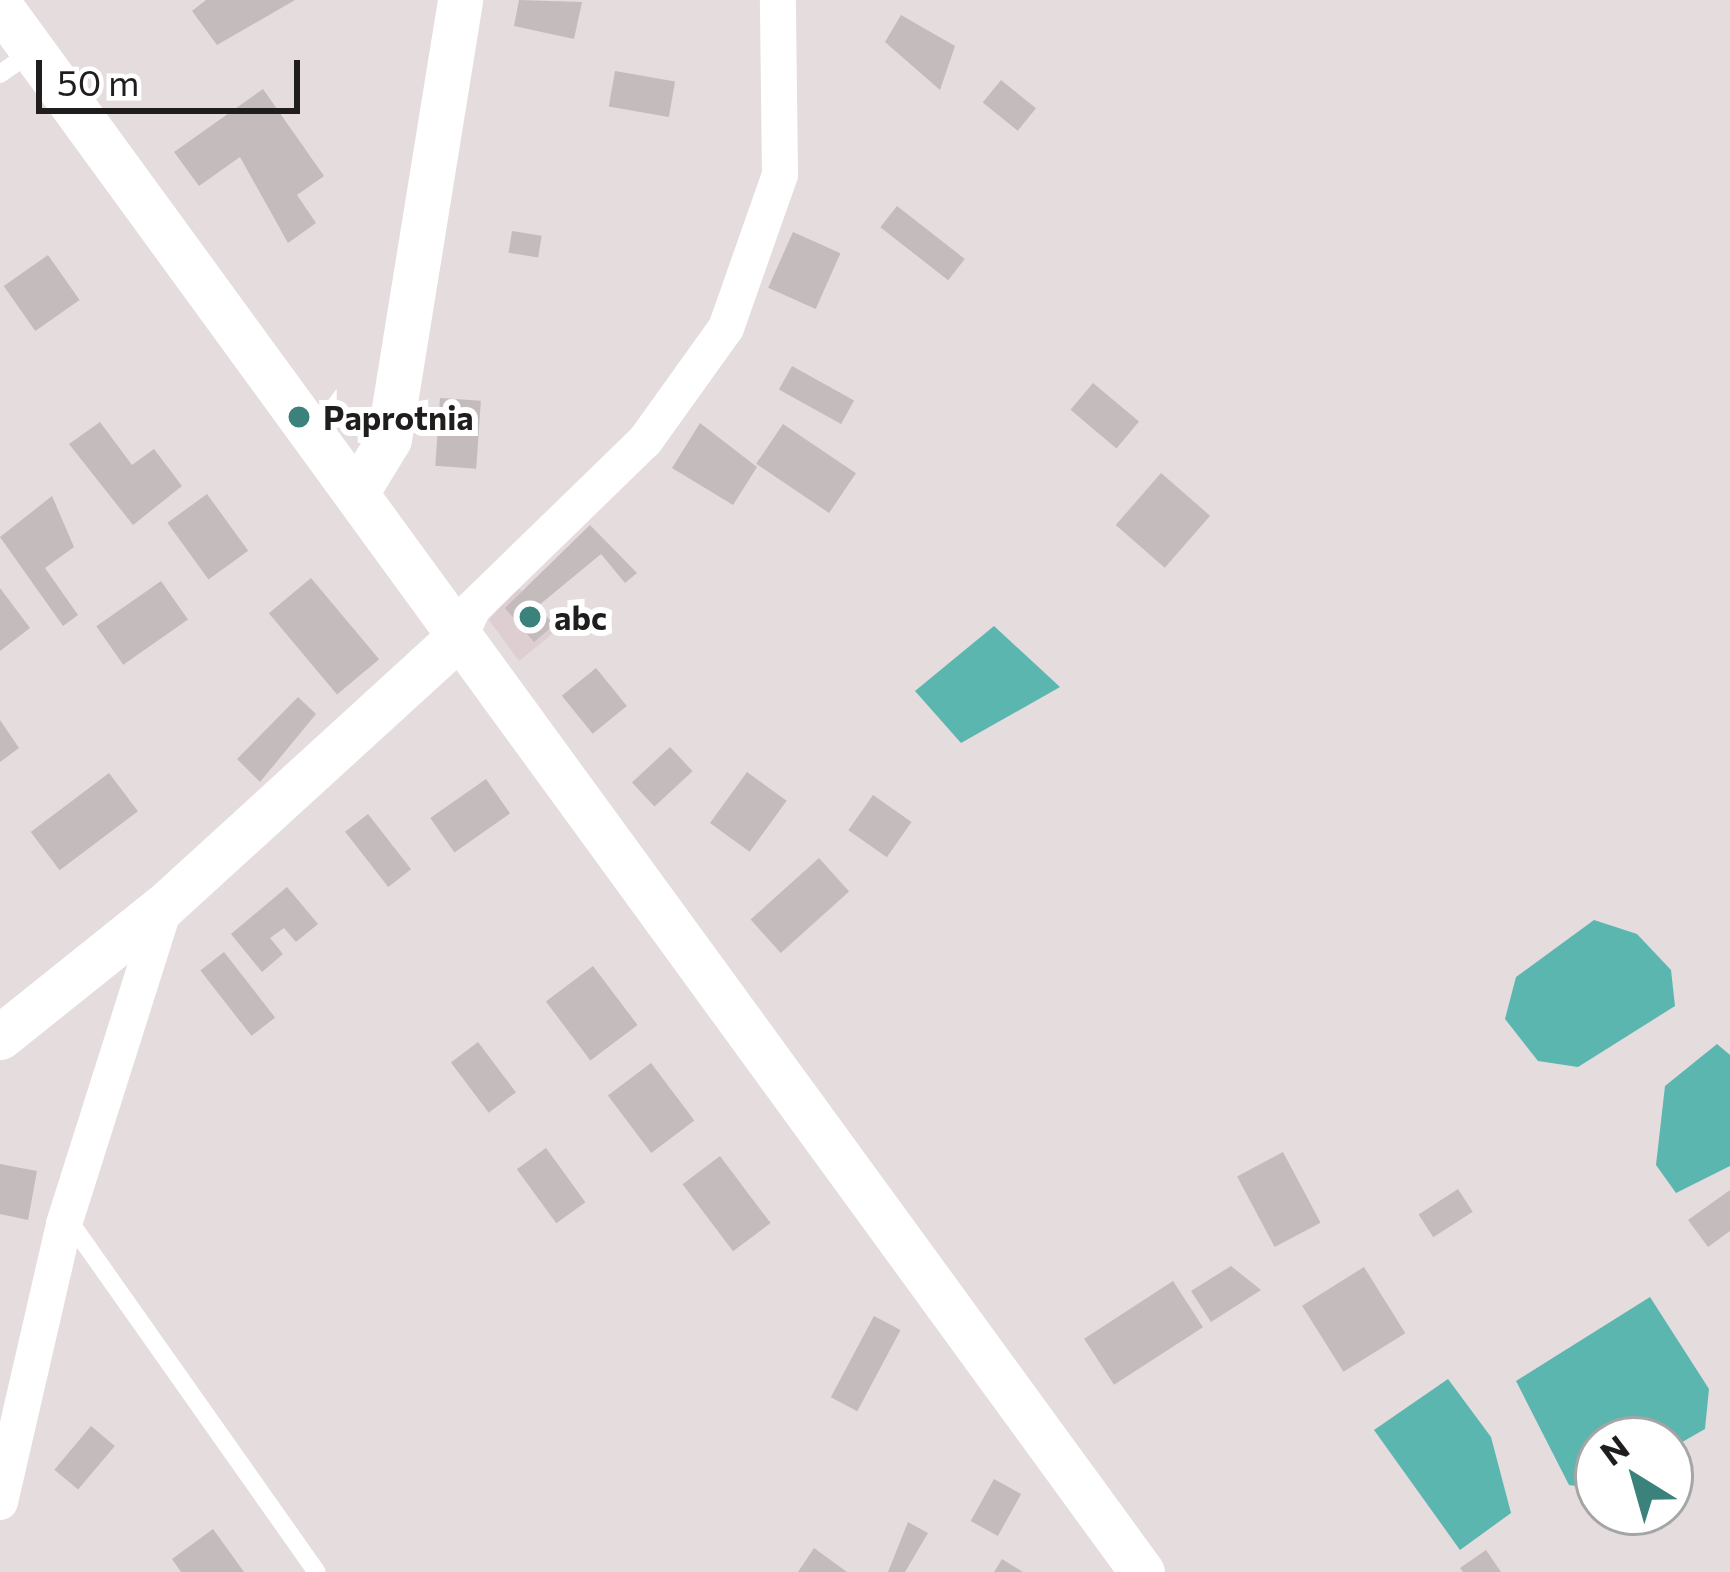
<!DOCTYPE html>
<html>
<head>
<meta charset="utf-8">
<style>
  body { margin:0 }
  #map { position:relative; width:1730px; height:1572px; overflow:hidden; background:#e5dcde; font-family:Commissioner,sans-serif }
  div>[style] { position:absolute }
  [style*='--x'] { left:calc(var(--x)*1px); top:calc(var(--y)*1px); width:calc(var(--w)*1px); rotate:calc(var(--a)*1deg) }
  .built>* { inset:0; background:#dfced1 }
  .water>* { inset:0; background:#5ab6ae }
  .building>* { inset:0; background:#c4bbbc; transform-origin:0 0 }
  .service>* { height:18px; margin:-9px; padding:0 9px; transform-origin:9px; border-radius:9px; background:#fff }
  .minor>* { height:36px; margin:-18px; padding:0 18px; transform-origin:18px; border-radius:18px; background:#fff }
  .tertiary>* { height:45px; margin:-22.5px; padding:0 22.5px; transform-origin:22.5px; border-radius:22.5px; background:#fff }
  .dots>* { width:33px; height:33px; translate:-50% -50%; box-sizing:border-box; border:6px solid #fff; border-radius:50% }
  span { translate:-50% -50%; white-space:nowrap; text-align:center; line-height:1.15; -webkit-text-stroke:12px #fff; paint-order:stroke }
  .poi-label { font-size:33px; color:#201d1d; font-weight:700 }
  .left { translate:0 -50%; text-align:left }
  .north { position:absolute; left:1574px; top:1416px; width:120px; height:120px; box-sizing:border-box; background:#fff; border:3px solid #a6a5a5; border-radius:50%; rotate:323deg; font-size:33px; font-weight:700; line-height:48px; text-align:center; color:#201d1d }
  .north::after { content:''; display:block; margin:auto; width:42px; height:54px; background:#3a827b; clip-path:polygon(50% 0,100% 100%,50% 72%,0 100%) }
  .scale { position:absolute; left:36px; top:60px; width:264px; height:54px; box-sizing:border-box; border:6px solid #201d1d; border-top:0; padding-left:15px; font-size:36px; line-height:42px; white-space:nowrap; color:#201d1d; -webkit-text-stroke:9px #fff; paint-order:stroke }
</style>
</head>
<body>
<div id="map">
  <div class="built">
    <div style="clip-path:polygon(517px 586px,558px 629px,519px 661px,489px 620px)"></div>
  </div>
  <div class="water">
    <div style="clip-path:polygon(994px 626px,1060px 687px,961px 743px,915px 691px)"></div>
    <div style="clip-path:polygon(1594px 920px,1637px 934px,1671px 970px,1675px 1006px,1578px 1067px,1538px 1061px,1505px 1019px,1516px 977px)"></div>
    <div style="clip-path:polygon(1717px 1044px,1730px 1055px,1730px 1166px,1676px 1193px,1656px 1165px,1665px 1086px)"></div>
    <div style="clip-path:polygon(1650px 1297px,1709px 1389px,1705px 1429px,1670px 1449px,1670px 1440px,1598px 1440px,1598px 1489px,1569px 1485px,1516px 1381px)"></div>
    <div style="clip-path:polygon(1448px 1379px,1491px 1437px,1511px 1513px,1460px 1550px,1374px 1430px)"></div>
  </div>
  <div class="building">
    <div style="clip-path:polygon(206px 0,295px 0,217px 45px,192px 11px)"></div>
    <div style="clip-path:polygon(519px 0,582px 2px,574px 39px,514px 26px)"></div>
    <div style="clip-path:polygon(901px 15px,955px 46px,940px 90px,885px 42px)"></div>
    <div style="left:615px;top:71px;width:61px;height:36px;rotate:10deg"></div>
    <div style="left:1001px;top:80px;width:45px;height:29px;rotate:39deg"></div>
    <div style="clip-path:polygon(263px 89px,324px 176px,297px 195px,316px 223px,288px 243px,240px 157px,199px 186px,174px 152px)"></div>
    <div style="left:897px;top:206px;width:86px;height:27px;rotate:38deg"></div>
    <div style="left:512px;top:231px;width:30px;height:22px;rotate:9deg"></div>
    <div style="left:793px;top:232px;width:52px;height:61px;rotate:24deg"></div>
    <div style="left:48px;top:255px;width:55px;height:54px;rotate:55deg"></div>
    <div style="left:792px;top:366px;width:71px;height:27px;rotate:29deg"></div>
    <div style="left:1093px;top:383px;width:60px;height:35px;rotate:40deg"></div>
    <div style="left:440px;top:398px;width:41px;height:68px;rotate:4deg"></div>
    <div style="clip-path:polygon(100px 422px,132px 465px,154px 449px,182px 486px,133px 525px,69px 444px)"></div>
    <div style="clip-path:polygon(700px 423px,757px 467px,733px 505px,672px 468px)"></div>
    <div style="left:783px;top:424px;width:88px;height:48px;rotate:34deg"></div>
    <div style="left:1161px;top:473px;width:65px;height:69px;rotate:41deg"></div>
    <div style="left:207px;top:494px;width:70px;height:49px;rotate:54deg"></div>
    <div style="clip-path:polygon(52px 496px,74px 547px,45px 568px,78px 615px,63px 626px,0 537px)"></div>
    <div style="clip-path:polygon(590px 525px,637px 573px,625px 583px,601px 554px,538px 606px,554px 625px,534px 642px,505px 608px)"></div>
    <div style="left:311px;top:578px;width:106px;height:55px;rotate:50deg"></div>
    <div style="left:161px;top:581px;width:47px;height:79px;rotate:55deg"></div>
    <div style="clip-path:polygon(0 588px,30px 628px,0 651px)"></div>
    <div style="left:596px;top:668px;width:49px;height:44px;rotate:51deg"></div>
    <div style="clip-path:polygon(298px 697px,316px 714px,260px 782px,237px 759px)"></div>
    <div style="clip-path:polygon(0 720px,19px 748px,0 762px)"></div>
    <div style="left:670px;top:747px;width:33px;height:52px;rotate:47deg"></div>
    <div style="left:747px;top:772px;width:49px;height:63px;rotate:36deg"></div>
    <div style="left:109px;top:773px;width:48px;height:98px;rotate:53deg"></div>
    <div style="left:486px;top:779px;width:42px;height:68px;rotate:55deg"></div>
    <div style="left:873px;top:795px;width:47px;height:43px;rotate:35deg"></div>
    <div style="left:368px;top:814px;width:70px;height:29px;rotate:52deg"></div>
    <div style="left:819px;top:858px;width:45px;height:92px;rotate:48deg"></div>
    <div style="clip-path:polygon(287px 887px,318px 924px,296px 942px,284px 928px,270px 938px,283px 954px,262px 972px,231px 934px)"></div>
    <div style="left:224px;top:952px;width:83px;height:30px;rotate:52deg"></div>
    <div style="left:593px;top:966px;width:74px;height:59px;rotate:53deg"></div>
    <div style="left:478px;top:1042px;width:63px;height:34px;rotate:53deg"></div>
    <div style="left:651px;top:1063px;width:72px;height:54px;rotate:53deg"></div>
    <div style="left:546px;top:1148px;width:67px;height:36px;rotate:54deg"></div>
    <div style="left:1283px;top:1152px;width:80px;height:52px;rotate:62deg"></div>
    <div style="left:720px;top:1156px;width:84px;height:47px;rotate:53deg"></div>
    <div style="clip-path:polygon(0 1164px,37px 1171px,28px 1220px,0 1214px)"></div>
    <div style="left:1458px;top:1189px;width:27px;height:47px;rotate:57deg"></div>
    <div style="clip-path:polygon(1730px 1190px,1730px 1231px,1708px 1247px,1688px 1220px)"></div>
    <div style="clip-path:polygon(1231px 1266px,1261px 1290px,1211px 1322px,1191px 1291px)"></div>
    <div style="left:1364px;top:1267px;width:78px;height:73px;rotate:58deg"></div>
    <div style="left:1173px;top:1281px;width:55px;height:106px;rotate:57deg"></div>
    <div style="left:874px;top:1316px;width:30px;height:92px;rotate:28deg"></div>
    <div style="left:91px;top:1426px;width:31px;height:57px;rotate:40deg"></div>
    <div style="left:994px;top:1479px;width:31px;height:48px;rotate:29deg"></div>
    <div style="clip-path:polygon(908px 1522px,928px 1533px,905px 1572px,888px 1572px)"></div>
    <div style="clip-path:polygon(213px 1529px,244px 1572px,181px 1572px,172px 1559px)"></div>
    <div style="clip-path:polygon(814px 1548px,847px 1572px,798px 1572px)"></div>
    <div style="clip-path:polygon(1486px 1550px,1501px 1572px,1463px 1572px,1460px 1568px)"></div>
    <div style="clip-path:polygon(1002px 1559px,1023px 1572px,994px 1572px)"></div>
  </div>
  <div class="service">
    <div style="--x:0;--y:74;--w:37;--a:-35"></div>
    <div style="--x:67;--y:1218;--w:433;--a:54.8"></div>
  </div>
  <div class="minor">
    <div style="--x:460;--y:636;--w:31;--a:-65"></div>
    <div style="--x:473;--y:608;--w:240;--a:-44.2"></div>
    <div style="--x:645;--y:441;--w:139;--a:-54.4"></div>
    <div style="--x:726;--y:328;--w:162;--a:-70.6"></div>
    <div style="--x:780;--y:175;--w:175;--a:-90.7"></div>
    <div style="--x:0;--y:1502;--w:285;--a:-77"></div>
    <div style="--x:64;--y:1224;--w:335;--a:-72.4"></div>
  </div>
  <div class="tertiary">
    <div style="--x:0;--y:6;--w:1938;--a:53.9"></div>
    <div style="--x:356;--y:493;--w:63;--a:-58.6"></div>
    <div style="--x:389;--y:439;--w:445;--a:-80.8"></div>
    <div style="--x:0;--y:1037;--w:211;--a:-38.7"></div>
    <div style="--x:165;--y:905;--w:399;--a:-42.4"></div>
  </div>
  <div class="dots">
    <div style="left:299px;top:417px;background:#3a827b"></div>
    <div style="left:530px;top:617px;background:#3a827b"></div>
  </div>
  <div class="poi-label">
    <span class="left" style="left:323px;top:417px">Paprotnia</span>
    <span class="left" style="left:554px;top:617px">abc</span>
  </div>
  <div class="north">N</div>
  <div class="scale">50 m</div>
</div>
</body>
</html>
